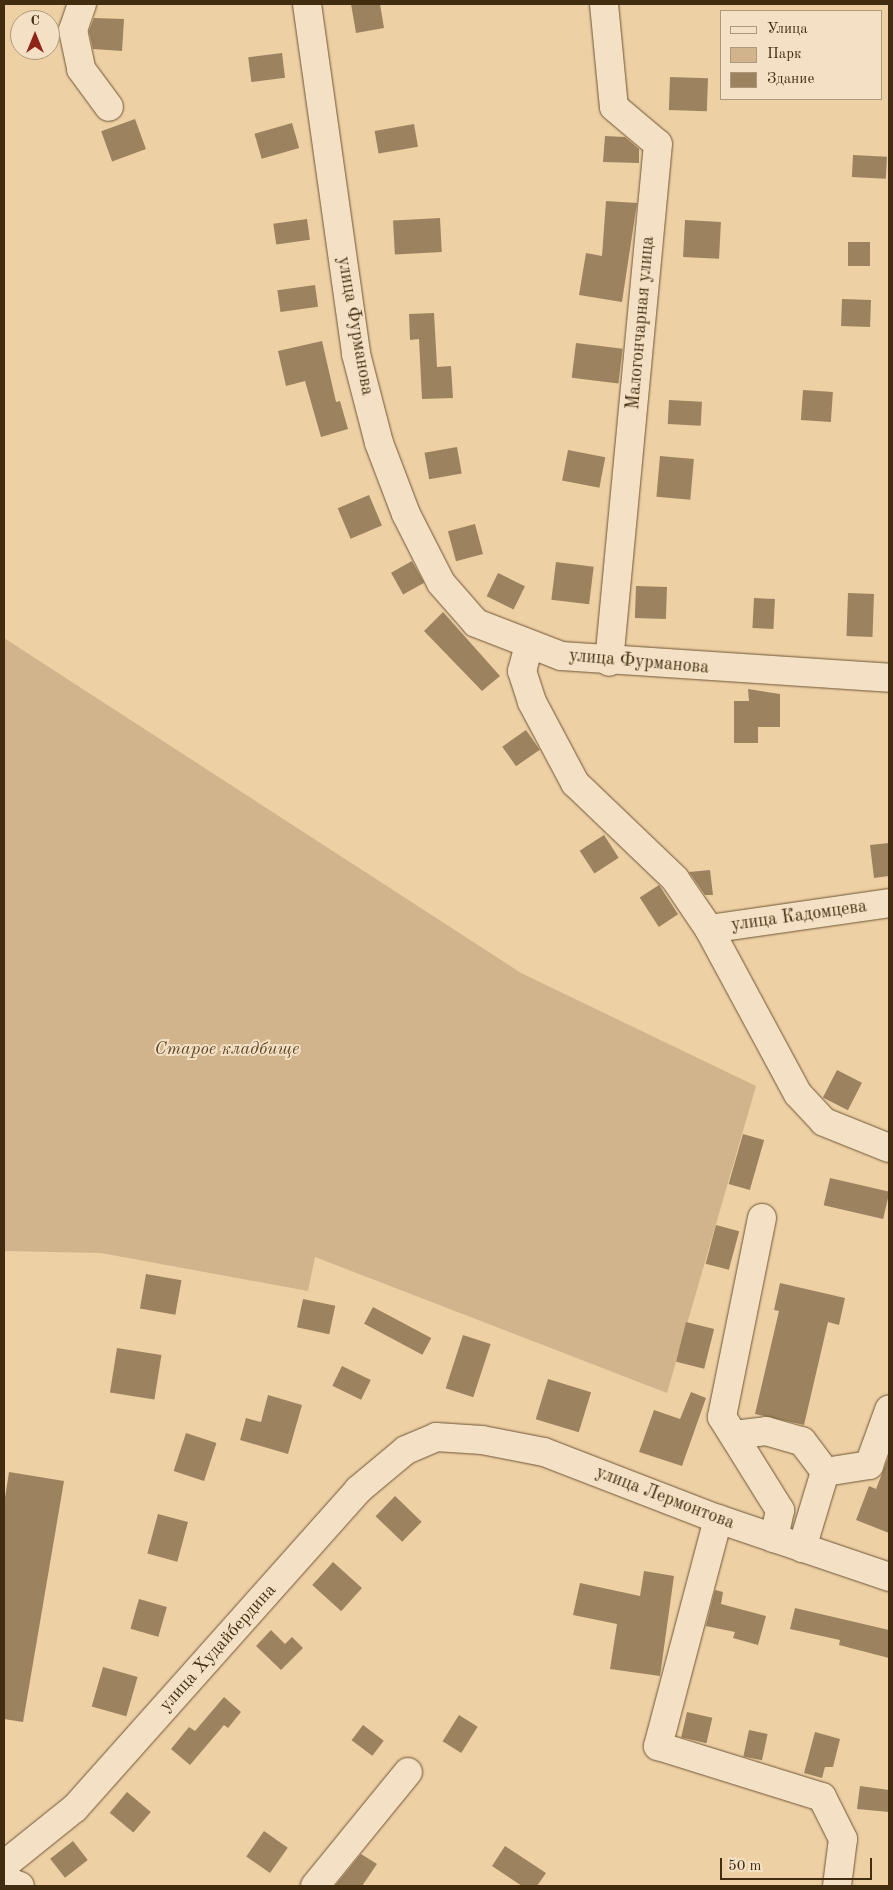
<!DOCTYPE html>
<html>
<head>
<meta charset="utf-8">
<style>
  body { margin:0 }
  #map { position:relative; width:893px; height:1890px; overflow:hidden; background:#eed0a5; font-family:"Old Standard TT",serif }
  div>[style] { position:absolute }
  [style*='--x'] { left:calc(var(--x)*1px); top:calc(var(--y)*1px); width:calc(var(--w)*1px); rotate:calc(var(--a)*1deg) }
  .green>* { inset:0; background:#d1b48c }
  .building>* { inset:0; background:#9c825e; transform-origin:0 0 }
  .roads { filter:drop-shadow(0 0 1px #6e5636) drop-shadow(0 0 1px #6e5636) }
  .minor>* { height:28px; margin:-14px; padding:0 14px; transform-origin:14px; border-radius:14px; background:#f4e0c4 }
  span { translate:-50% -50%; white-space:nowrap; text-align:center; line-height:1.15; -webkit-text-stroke:4px #f4e0c4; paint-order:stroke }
  .street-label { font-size:18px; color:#432d11 }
  .park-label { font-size:18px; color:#5f482a; font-style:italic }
  .frame { position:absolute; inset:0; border:5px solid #432d11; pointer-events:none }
  .legend { position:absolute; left:720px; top:10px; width:162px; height:90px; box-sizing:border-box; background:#f4e0c4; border:1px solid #ad987c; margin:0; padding:6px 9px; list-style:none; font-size:15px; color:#432d11 }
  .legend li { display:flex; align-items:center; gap:10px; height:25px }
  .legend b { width:25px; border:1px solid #ad987c }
  .north { position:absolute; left:10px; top:10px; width:50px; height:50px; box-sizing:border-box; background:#f4e0c4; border:1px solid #ad987c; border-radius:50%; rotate:0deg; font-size:14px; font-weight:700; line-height:20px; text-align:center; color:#432d11 }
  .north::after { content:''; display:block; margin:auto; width:18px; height:22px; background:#8f2418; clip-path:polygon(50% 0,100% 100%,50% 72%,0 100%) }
  .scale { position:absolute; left:720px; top:1858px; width:152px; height:22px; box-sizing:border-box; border:2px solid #432d11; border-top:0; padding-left:6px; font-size:15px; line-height:18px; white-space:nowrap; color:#432d11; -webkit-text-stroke:4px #f4e0c4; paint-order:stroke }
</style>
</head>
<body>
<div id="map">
  <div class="green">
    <div style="clip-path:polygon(4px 638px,521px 973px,756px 1086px,667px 1393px,315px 1257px,308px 1291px,101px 1253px,4px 1251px)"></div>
  </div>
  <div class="building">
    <div style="clip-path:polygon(351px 4px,380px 4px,384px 28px,356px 33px)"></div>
    <div style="clip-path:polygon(94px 18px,124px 19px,122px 51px,93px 49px,89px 31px)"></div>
    <div style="left:282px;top:53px;width:25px;height:34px;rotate:83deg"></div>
    <div style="left:670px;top:77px;width:38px;height:33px;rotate:2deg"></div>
    <div style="left:135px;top:119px;width:32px;height:36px;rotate:70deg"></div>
    <div style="left:292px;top:123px;width:26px;height:39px;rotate:74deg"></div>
    <div style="left:414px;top:124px;width:23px;height:40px;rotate:80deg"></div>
    <div style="clip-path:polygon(605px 136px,625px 137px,639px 149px,639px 163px,603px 162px)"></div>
    <div style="left:853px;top:155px;width:34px;height:22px;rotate:3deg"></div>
    <div style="clip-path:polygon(606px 201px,637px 203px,622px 302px,579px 295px,586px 253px,602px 256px)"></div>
    <div style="left:440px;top:218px;width:34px;height:47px;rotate:87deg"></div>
    <div style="left:307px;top:219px;width:21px;height:34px;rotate:82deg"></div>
    <div style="left:685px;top:220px;width:36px;height:37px;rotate:3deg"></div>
    <div style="left:848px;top:242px;width:22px;height:24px"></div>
    <div style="left:315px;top:285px;width:22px;height:38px;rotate:82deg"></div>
    <div style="left:842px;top:299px;width:29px;height:27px;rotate:2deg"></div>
    <div style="clip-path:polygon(434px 313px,437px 367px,451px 366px,453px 398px,422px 399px,419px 339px,410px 340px,409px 314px)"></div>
    <div style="clip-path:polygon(322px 341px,336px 402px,340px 401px,348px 429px,321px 437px,305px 381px,286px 386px,278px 351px)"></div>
    <div style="left:576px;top:343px;width:47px;height:35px;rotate:7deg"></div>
    <div style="left:803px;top:390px;width:30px;height:30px;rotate:4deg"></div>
    <div style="left:669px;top:400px;width:33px;height:24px;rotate:3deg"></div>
    <div style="left:457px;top:447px;width:27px;height:33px;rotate:80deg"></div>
    <div style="left:568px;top:450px;width:38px;height:31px;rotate:11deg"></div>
    <div style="left:660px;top:456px;width:34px;height:41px;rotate:5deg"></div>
    <div style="left:369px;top:495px;width:33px;height:34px;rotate:67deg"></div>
    <div style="left:475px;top:524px;width:31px;height:28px;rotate:75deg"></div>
    <div style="left:412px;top:561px;width:25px;height:24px;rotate:61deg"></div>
    <div style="left:556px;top:562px;width:38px;height:38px;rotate:7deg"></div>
    <div style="left:498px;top:573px;width:30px;height:26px;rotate:26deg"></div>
    <div style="left:636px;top:586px;width:31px;height:32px;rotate:2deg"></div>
    <div style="left:848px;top:593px;width:26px;height:43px;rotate:2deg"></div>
    <div style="left:754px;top:598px;width:21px;height:30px;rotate:3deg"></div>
    <div style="clip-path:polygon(443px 612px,500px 676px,482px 691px,424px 631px)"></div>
    <div style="clip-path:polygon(748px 689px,780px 694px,780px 727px,758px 727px,758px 743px,734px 743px,734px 701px,749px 701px)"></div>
    <div style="left:526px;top:730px;width:24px;height:29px;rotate:55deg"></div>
    <div style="left:604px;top:835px;width:27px;height:29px;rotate:57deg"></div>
    <div style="clip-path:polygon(889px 843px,889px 876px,874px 878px,870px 845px)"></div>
    <div style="clip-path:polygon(710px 870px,713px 895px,705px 895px,689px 872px)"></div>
    <div style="left:659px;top:885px;width:35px;height:23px;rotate:57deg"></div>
    <div style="left:837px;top:1070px;width:28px;height:31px;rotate:27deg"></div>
    <div style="left:743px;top:1134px;width:22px;height:52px;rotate:16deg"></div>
    <div style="left:830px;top:1178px;width:61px;height:28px;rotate:13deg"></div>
    <div style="left:716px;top:1225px;width:24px;height:40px;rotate:15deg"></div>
    <div style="left:146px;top:1274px;width:36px;height:35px;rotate:10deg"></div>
    <div style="clip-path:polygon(780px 1283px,845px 1298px,839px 1325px,828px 1322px,804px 1425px,755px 1414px,779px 1311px,774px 1310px)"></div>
    <div style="left:303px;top:1299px;width:33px;height:29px;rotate:12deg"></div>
    <div style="left:373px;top:1307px;width:66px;height:19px;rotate:28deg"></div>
    <div style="left:686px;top:1322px;width:29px;height:41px;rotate:14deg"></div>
    <div style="left:463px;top:1335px;width:29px;height:56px;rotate:18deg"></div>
    <div style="left:117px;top:1348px;width:45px;height:45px;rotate:9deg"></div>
    <div style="left:342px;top:1366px;width:32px;height:22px;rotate:26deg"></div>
    <div style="left:548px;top:1379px;width:45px;height:42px;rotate:17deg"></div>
    <div style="clip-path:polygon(691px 1392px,706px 1398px,682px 1466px,639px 1452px,654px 1410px,680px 1419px)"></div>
    <div style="clip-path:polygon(268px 1395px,302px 1405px,288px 1454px,240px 1440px,246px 1418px,261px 1422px)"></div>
    <div style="left:186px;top:1433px;width:32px;height:40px;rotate:18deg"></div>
    <div style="clip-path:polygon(888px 1458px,889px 1458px,889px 1533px,856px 1520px,869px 1486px,876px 1489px)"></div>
    <div style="clip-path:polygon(9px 1472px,64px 1481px,23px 1722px,4px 1719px,4px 1504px)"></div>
    <div style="left:395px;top:1496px;width:37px;height:28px;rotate:44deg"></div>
    <div style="left:158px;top:1514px;width:31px;height:41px;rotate:15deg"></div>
    <div style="left:333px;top:1562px;width:39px;height:31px;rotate:42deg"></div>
    <div style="clip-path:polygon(644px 1571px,674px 1576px,660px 1676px,610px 1669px,617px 1624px,573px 1615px,580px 1583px,640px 1596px)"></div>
    <div style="clip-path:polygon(715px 1590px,723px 1592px,721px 1604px,766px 1616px,758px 1645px,733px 1638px,735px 1632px,706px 1626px)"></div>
    <div style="left:139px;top:1599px;width:29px;height:31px;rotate:16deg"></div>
    <div style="clip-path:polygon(795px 1608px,889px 1630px,889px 1658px,839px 1645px,840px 1640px,790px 1629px)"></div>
    <div style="clip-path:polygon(271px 1630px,285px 1644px,292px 1637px,303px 1648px,281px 1670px,256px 1646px)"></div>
    <div style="left:103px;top:1667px;width:36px;height:41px;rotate:16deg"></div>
    <div style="clip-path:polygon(224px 1697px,241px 1712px,228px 1728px,224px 1725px,190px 1765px,171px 1749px,189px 1727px,195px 1731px)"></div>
    <div style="left:687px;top:1712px;width:26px;height:26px;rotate:13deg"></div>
    <div style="left:459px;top:1715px;width:22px;height:31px;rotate:32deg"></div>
    <div style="left:363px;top:1725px;width:26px;height:19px;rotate:37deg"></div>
    <div style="left:749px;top:1730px;width:19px;height:27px;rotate:12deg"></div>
    <div style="clip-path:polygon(815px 1732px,840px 1739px,833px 1767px,825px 1767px,822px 1778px,804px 1773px)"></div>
    <div style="clip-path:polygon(860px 1786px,889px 1790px,889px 1812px,857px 1809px)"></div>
    <div style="left:127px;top:1792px;width:31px;height:27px;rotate:40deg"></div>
    <div style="left:264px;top:1831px;width:29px;height:31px;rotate:35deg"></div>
    <div style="left:73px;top:1841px;width:24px;height:29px;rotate:52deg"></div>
    <div style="clip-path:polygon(505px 1846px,546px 1873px,537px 1886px,522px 1886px,492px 1866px)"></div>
    <div style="clip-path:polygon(361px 1854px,377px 1864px,362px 1886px,335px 1886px)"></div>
  </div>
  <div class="roads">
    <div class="minor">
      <div style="--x:82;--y:4;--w:28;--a:109"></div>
      <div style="--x:73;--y:30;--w:40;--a:78"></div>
      <div style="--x:81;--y:69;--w:47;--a:53.6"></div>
      <div style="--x:307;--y:4;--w:353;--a:82"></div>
      <div style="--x:356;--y:354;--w:92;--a:75.5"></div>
      <div style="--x:379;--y:443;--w:76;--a:69.2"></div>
      <div style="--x:406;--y:514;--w:77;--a:63.1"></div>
      <div style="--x:441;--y:583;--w:53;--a:48.8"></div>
      <div style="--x:476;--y:623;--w:91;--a:21.2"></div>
      <div style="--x:561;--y:656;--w:329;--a:3.8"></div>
      <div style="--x:604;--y:4;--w:103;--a:84.5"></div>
      <div style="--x:614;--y:107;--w:57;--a:40.1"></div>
      <div style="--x:658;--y:144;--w:520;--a:95.4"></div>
      <div style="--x:529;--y:645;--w:27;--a:105"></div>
      <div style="--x:522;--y:671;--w:33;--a:72"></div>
      <div style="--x:532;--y:702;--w:92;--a:62"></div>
      <div style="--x:575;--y:783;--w:139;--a:43.8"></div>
      <div style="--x:675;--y:879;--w:60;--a:55.8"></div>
      <div style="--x:709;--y:929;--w:187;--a:61.7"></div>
      <div style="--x:798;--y:1094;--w:38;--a:47"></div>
      <div style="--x:824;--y:1122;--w:70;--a:21.8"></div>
      <div style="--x:709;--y:929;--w:182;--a:-8.2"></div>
      <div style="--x:762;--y:1218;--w:203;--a:101.4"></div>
      <div style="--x:722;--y:1417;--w:110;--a:58.1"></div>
      <div style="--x:780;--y:1510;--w:29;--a:102"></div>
      <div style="--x:734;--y:1435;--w:32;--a:-7"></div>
      <div style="--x:766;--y:1431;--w:37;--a:16"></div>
      <div style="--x:802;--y:1441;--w:39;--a:53"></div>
      <div style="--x:718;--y:1519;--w:235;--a:104.8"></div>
      <div style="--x:658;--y:1746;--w:172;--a:17.3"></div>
      <div style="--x:822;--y:1797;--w:47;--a:63.4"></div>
      <div style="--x:843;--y:1839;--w:47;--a:97.3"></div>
      <div style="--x:802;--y:1548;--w:79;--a:-73.2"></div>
      <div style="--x:825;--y:1472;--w:45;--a:-9"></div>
      <div style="--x:869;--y:1465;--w:59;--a:-70"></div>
      <div style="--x:4;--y:1865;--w:91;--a:-38.8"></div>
      <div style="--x:75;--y:1808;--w:426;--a:-48.3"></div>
      <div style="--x:358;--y:1490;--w:62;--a:-39.8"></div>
      <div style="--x:406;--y:1450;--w:33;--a:-23"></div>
      <div style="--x:436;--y:1437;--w:46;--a:3.7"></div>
      <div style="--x:482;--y:1440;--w:63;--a:11"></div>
      <div style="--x:544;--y:1452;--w:186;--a:21.1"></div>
      <div style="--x:718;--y:1519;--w:181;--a:18.7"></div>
      <div style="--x:4;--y:1880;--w:17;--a:21"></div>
      <div style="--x:315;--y:1886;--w:147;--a:-50.8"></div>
    </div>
  </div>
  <div class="street-label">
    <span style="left:641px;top:323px;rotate:-85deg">Малогончарная улица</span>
    <span style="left:355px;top:326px;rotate:80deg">улица Фурманова</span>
    <span style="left:639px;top:662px;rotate:5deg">улица Фурманова</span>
    <span style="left:799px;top:916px;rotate:-8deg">улица Кадомцева</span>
    <span style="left:665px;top:1498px;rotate:21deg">улица Лермонтова</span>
    <span style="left:218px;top:1648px;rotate:-48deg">улица Худайбердина</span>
  </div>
  <div class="park-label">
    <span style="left:227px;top:1049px">Старое кладбище</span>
  </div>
  <div class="frame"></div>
  <ul class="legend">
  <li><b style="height:6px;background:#f4e0c4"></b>Улица</li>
  <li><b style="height:14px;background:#d1b48c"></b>Парк</li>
  <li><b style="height:14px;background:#9c825e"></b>Здание</li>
  </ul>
  <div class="north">С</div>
  <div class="scale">50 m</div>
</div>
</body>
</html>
